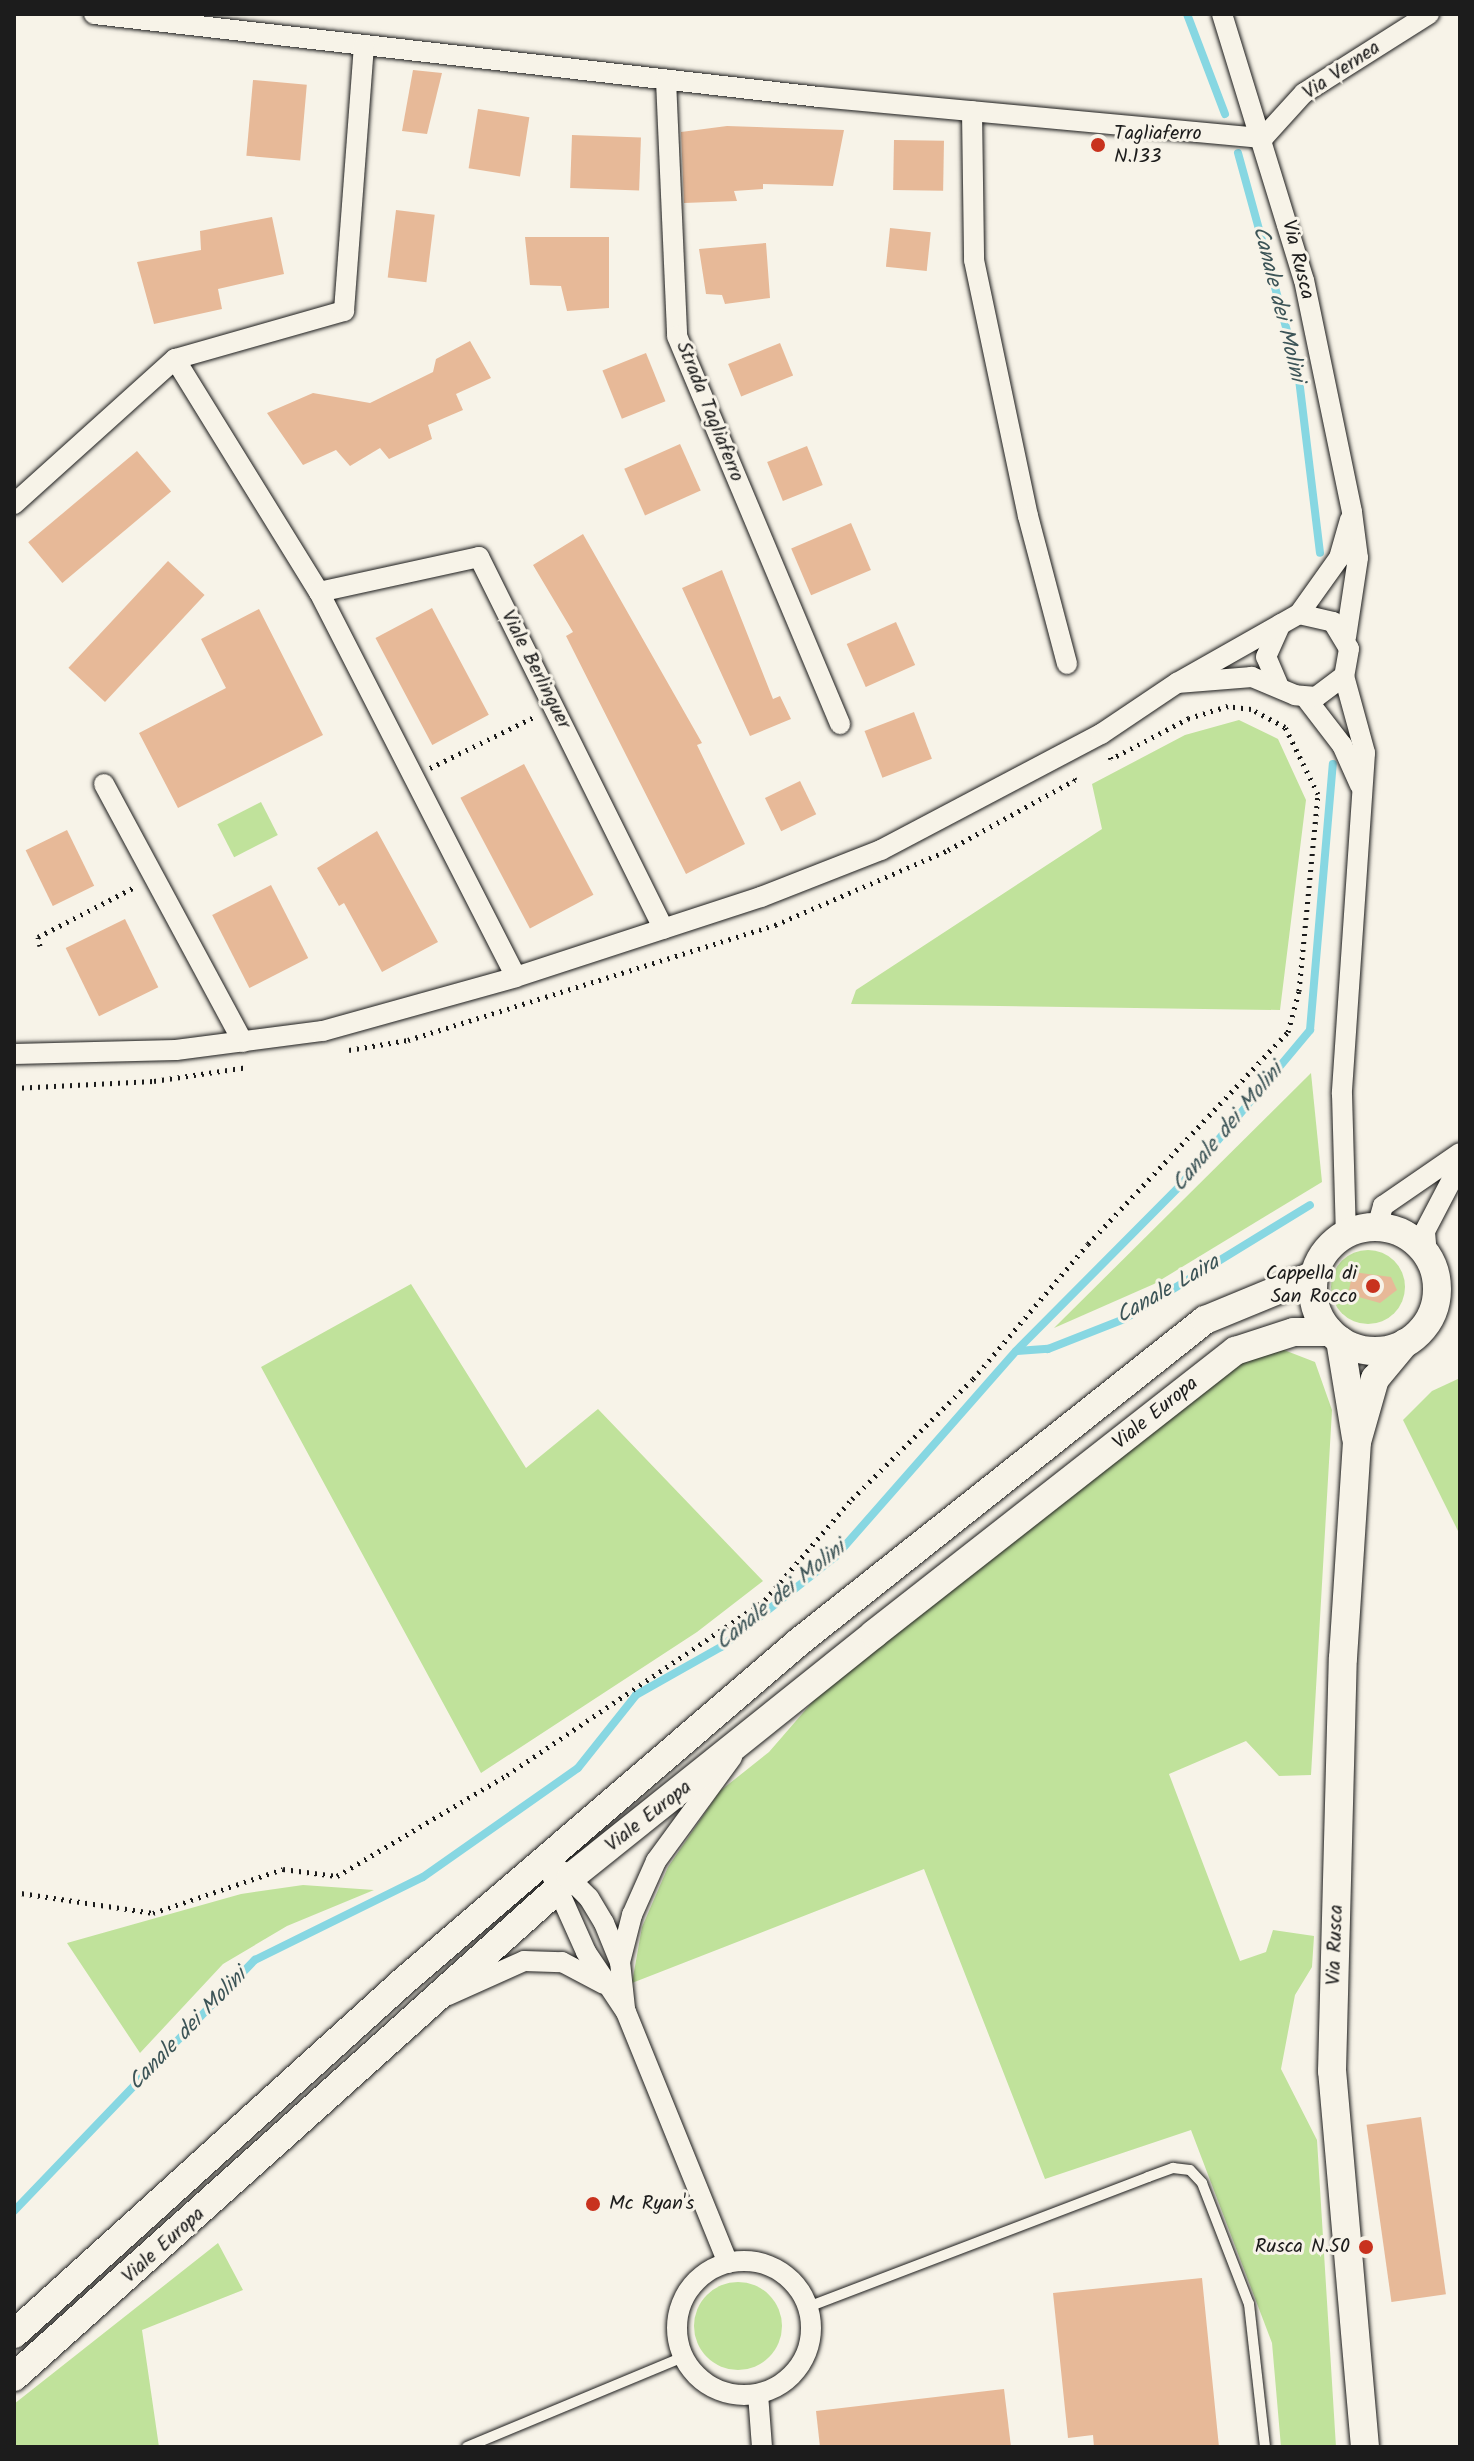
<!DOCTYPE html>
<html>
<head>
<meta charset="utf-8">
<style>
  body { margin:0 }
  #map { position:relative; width:1474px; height:2461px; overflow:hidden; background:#f7f3e8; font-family:Kalam,sans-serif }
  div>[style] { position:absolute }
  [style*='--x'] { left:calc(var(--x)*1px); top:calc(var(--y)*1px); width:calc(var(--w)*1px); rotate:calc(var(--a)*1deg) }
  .green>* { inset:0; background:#c0e29b; transform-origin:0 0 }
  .round { border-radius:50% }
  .stream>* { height:8px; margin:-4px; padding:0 4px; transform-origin:4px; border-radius:4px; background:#87d7e2 }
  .building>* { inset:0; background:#e7b998; transform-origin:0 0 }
  .path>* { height:5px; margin-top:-2.5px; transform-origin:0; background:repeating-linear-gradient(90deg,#1c1c1c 0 2px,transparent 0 8px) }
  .roads { filter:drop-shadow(0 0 2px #1c1c1c) drop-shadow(0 0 2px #1c1c1c) }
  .lane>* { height:10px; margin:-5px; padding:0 5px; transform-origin:5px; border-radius:5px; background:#f7f3e8 }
  .street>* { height:20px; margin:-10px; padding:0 10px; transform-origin:10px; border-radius:10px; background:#f7f3e8 }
  .street>.ring { margin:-10px; padding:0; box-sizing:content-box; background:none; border:20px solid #f7f3e8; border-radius:50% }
  .secondary>* { height:28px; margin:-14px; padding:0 14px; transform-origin:14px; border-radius:14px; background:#f7f3e8 }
  .secondary>.ring { margin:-14px; padding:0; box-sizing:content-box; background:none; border:28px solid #f7f3e8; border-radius:50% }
  .dots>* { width:22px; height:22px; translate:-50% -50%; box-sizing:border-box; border:4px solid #f7f3e8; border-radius:50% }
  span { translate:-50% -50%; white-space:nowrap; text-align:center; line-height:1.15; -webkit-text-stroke:6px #f7f3e8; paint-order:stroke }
  .street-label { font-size:20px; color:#1c1c1c }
  .poi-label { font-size:20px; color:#1c1c1c }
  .left { translate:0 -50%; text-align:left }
  .right { translate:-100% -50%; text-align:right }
  .water-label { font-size:22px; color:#3c5457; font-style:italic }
  .frame { position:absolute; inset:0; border:16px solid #1c1c1c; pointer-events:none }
</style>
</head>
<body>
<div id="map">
  <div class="green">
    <div style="clip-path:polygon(1239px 720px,1278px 739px,1306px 800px,1280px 1010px,851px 1004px,856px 990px,1102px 829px,1092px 784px,1185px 735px)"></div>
    <div style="left:261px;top:802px;width:37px;height:49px;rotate:63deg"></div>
    <div style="clip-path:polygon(1311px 1073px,1322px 1182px,1154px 1284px,1054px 1328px)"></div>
    <div class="round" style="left:1331px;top:1250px;width:74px;height:74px"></div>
    <div style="clip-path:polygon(411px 1284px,526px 1468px,598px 1409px,763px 1581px,697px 1632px,481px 1773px,261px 1367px)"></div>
    <div style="clip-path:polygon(1284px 1350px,1315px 1362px,1332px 1410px,1311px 1775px,1279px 1776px,1246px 1741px,1169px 1774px,1240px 1961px,1266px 1952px,1273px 1930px,1314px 1936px,1312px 1967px,1295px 1995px,1281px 2069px,1317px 2140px,1336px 2447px,1281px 2447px,1272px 2343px,1191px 2130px,1045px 2179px,924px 1869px,632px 1983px,642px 1927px,668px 1867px,720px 1791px,769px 1752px,821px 1692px,1240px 1360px)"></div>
    <div style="clip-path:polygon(1460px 1378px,1460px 1535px,1403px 1420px,1432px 1391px)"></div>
    <div style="clip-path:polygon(303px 1885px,374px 1890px,287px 1926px,223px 1964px,140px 2053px,67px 1943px,241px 1894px)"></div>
    <div style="clip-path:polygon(218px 2243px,243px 2290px,142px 2330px,159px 2447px,14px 2447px,14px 2404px)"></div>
    <div class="round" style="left:694px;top:2282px;width:88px;height:88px"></div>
  </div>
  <div class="stream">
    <div style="--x:1187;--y:14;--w:107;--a:69.2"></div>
    <div style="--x:1238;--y:153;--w:226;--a:74.6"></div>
    <div style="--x:1298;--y:371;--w:183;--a:83.1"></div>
    <div style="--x:1017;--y:1351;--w:31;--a:-4"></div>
    <div style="--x:1048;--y:1349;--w:82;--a:-21.5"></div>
    <div style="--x:1124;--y:1319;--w:218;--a:-31.5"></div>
    <div style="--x:14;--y:2211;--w:348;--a:-46.2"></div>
    <div style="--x:255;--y:1960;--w:187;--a:-26.3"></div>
    <div style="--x:423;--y:1877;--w:189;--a:-35.1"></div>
    <div style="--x:578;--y:1768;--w:93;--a:-51.5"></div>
    <div style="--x:636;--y:1695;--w:98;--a:-29.5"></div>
    <div style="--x:721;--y:1647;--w:145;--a:-38.3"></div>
    <div style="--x:835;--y:1557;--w:274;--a:-48.7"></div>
    <div style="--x:1016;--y:1351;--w:230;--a:-45.2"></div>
    <div style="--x:1178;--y:1188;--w:206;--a:-50.1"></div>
    <div style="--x:1310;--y:1030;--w:267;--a:-85.1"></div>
  </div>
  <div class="building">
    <div style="clip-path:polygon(413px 70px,442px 73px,427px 134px,402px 131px)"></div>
    <div style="left:253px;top:80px;width:54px;height:76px;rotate:5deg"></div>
    <div style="left:478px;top:109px;width:52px;height:60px;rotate:9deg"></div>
    <div style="clip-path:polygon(727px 126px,844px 130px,833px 186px,763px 184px,763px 189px,734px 191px,737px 201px,684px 203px,681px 132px)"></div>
    <div style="left:572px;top:135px;width:69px;height:53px;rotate:2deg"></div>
    <div style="left:894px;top:140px;width:50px;height:50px;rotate:1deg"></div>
    <div style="left:396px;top:210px;width:39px;height:68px;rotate:7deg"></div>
    <div style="clip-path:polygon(272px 217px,284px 274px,218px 289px,222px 309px,154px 324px,137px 262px,201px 250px,200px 231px)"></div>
    <div style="left:890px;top:228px;width:41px;height:39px;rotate:6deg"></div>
    <div style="clip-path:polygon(525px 237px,609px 237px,609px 308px,567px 311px,561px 286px,530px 285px)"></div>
    <div style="clip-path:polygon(766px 243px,770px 298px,725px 304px,722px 295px,706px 294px,699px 249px)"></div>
    <div style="clip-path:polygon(470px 341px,491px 378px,456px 394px,463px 410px,428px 425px,432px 439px,389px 459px,380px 448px,350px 466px,336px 450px,303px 465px,267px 413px,313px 393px,370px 403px,433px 372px,436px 359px)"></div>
    <div style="left:780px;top:343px;width:35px;height:56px;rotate:68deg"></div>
    <div style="left:646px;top:353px;width:52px;height:47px;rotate:68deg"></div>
    <div style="left:680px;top:444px;width:51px;height:61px;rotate:66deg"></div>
    <div style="left:807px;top:446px;width:42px;height:43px;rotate:68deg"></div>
    <div style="left:137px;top:451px;width:53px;height:142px;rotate:50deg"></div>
    <div style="left:851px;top:523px;width:51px;height:65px;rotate:67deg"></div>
    <div style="clip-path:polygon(583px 534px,702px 743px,697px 745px,745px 844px,686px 874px,566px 636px,573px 632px,533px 565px)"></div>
    <div style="left:168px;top:561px;width:50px;height:146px;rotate:43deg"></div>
    <div style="clip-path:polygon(722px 570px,773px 699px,780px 696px,791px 719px,750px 736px,682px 588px)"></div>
    <div style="left:432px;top:608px;width:121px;height:64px;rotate:62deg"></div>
    <div style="clip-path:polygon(259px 609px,323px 735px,178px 808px,139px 733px,226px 688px,201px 639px)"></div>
    <div style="left:896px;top:622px;width:47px;height:54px;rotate:66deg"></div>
    <div style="left:914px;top:712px;width:50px;height:53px;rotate:69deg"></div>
    <div style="left:524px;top:764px;width:148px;height:72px;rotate:62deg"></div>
    <div style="left:800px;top:781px;width:37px;height:39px;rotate:64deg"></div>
    <div style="left:67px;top:830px;width:62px;height:46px;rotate:64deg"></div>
    <div style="clip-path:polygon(377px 831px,438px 942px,382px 972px,344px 903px,339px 906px,317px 868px)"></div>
    <div style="left:271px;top:885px;width:82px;height:66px;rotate:63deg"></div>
    <div style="left:125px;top:919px;width:76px;height:66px;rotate:64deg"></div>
    <div style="clip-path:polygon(1353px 1272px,1391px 1277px,1397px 1290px,1380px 1303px,1348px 1294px)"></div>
    <div style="left:1421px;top:2117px;width:179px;height:55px;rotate:82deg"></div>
    <div style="clip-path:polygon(1202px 2278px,1219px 2447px,1094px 2447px,1093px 2435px,1068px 2438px,1053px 2293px)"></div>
    <div style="clip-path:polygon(1004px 2389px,1011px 2447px,820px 2447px,816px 2411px)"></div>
  </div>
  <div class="path">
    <div style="--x:430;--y:768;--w:118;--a:-26.1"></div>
    <div style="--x:40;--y:946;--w:9;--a:-103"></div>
    <div style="--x:38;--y:937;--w:111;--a:-27.3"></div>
    <div style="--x:349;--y:1050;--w:60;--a:-9.6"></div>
    <div style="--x:408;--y:1040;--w:385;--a:-17.4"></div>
    <div style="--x:775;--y:925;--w:189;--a:-23.4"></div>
    <div style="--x:948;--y:850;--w:145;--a:-28.9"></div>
    <div style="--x:1075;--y:780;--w:7;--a:-117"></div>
    <div style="--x:14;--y:1088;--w:140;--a:-2.9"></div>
    <div style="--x:154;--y:1081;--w:95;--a:-8.5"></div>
    <div style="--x:14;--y:1892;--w:141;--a:8.6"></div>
    <div style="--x:153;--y:1913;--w:137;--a:-18.7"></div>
    <div style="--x:283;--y:1869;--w:54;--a:7.4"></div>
    <div style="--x:337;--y:1876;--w:198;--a:-30.7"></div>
    <div style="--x:507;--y:1775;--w:312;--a:-34.1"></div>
    <div style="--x:765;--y:1600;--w:133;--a:-49.3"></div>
    <div style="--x:852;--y:1499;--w:170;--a:-44.8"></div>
    <div style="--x:973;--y:1379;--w:177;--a:-49.6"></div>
    <div style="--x:1088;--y:1244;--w:291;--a:-46.7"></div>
    <div style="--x:1288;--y:1032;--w:42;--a:-75"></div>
    <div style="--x:1299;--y:991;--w:198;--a:-84.5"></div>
    <div style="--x:1318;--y:794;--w:75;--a:-116.2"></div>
    <div style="--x:1285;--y:727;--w:38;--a:-152"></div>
    <div style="--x:1251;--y:709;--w:23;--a:-173"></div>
    <div style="--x:1228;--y:706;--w:41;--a:162.9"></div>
    <div style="--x:1189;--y:718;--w:88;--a:152.3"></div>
    <div style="--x:1111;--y:759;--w:6;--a:-108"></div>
  </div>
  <div class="roads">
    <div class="lane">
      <div style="--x:808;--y:2307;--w:364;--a:-20.9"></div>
      <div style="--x:1148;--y:2177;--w:27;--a:-20"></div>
      <div style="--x:1173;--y:2168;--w:17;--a:7"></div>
      <div style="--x:1190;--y:2170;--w:18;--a:47"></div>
      <div style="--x:1202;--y:2183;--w:130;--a:68.8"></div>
      <div style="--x:1249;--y:2304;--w:144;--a:83.6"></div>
      <div style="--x:467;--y:2447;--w:234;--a:-22.6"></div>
    </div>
    <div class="street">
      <div style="--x:94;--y:14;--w:730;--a:6.53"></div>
      <div style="--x:819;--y:97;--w:446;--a:5.3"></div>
      <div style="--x:1222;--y:14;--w:278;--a:72.9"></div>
      <div style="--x:1304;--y:280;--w:237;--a:78.3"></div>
      <div style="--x:1352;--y:512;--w:46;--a:82.6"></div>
      <div style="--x:1358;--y:558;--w:80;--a:98.6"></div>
      <div style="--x:666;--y:80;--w:256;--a:87.5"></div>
      <div style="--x:677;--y:336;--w:421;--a:67.2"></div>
      <div style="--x:972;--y:111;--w:149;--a:89.2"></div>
      <div style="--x:974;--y:260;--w:262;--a:78.1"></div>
      <div style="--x:1028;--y:516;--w:153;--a:75.2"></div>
      <div style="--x:1263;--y:138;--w:61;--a:-47.7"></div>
      <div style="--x:1304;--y:93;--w:148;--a:-32.3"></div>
      <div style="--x:175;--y:359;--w:274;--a:58.3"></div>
      <div style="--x:319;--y:592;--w:432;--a:62.9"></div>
      <div style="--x:14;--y:504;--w:217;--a:-42"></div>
      <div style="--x:175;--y:359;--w:176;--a:-15.9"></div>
      <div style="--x:344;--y:311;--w:266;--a:-85.7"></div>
      <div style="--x:319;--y:592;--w:164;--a:-12.3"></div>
      <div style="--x:479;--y:557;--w:415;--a:63.6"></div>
      <div style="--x:1299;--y:614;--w:69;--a:-54.5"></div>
      <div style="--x:1339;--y:558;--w:40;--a:-74"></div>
      <div style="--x:1344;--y:676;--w:80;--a:74.7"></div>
      <div style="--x:1365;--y:753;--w:342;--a:93.9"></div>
      <div style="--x:1342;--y:1094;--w:140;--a:88.4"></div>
      <div style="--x:1279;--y:687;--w:33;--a:-113"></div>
      <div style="--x:1266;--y:657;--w:36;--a:-66"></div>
      <div style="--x:1305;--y:697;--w:61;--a:52.4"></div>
      <div style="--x:1342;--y:745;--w:44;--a:65.8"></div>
      <div style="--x:104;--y:784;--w:293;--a:61.7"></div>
      <div style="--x:14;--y:1054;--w:162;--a:-1.4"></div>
      <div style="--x:176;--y:1050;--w:148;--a:-7.4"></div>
      <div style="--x:323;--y:1031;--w:200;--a:-15.6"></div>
      <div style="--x:516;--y:977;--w:258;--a:-18.1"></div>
      <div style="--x:761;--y:897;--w:129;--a:-21.4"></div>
      <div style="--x:881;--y:850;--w:249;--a:-27.8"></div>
      <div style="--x:1101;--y:734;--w:92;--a:-33.9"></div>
      <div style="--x:1177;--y:683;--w:140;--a:-29.5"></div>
      <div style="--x:1299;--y:614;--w:35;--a:13"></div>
      <div style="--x:1333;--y:622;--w:31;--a:59"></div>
      <div style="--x:1349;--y:649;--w:27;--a:100"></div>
      <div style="--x:1344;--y:676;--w:35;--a:143"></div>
      <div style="--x:1316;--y:697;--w:21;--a:-175"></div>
      <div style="--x:1295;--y:695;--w:47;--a:-157.3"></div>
      <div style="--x:1252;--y:677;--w:75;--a:175.4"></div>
      <div style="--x:1377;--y:1227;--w:22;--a:-74"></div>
      <div style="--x:1383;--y:1206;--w:93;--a:-34.5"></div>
      <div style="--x:1427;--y:1255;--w:24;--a:-95"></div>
      <div style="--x:1425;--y:1231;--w:76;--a:-62.4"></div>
      <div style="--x:544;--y:1858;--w:103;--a:65.9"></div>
      <div style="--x:586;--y:1952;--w:72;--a:56.3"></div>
      <div style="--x:626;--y:2012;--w:271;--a:67.9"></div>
      <div style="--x:562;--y:1871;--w:38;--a:45"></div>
      <div style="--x:589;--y:1898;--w:29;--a:59"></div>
      <div style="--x:604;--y:1923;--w:42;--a:67.7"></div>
      <div style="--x:620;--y:1962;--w:46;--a:83.8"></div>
      <div style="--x:620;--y:1962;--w:49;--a:-75.7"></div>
      <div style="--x:632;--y:1915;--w:59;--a:-66"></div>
      <div style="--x:656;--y:1861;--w:129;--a:-53.8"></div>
      <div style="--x:448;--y:1995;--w:83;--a:-24.1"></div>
      <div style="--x:524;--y:1961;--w:38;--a:2"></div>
      <div style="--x:562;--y:1962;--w:47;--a:27.6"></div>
      <div class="ring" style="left:677px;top:2261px;width:114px;height:114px"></div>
      <div style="--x:758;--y:2394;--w:53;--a:85.7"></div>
    </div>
    <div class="secondary">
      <div class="ring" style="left:1313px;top:1227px;width:96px;height:96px"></div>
      <div style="--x:1340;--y:1340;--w:99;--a:80.7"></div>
      <div style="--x:14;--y:2334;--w:527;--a:-42.16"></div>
      <div style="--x:405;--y:1980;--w:521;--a:-40.64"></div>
      <div style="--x:800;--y:1641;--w:517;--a:-38.4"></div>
      <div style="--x:1205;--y:1320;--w:118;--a:-22.4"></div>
      <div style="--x:14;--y:2377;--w:748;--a:-41.91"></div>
      <div style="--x:571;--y:1877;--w:388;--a:-38.7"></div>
      <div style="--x:874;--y:1634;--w:459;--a:-38.1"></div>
      <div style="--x:1235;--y:1351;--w:62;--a:-17.9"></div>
      <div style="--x:1294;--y:1332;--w:36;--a:0"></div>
      <div style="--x:1365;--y:2447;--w:377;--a:-95"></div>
      <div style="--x:1332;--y:2071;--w:413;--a:-88.5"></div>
      <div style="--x:1343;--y:1658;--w:216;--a:-86.3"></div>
      <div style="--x:1357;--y:1442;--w:66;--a:-74.1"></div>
      <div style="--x:1375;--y:1379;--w:47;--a:-50.2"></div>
    </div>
  </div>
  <div class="dots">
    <div style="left:1098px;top:145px;background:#c8321e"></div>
    <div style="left:1373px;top:1286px;background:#c8321e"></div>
    <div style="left:593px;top:2204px;background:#c8321e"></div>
    <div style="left:1366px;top:2247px;background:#c8321e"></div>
  </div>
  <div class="street-label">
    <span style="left:1342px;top:71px;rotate:-34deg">Via Vernea</span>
    <span style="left:1297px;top:260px;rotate:76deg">Via Rusca</span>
    <span style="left:709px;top:412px;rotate:68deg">Strada Tagliaferro</span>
    <span style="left:535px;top:670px;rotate:63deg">Viale Berlinguer</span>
    <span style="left:1156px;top:1414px;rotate:-39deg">Viale Europa</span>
    <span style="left:649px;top:1817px;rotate:-38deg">Viale Europa</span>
    <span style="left:1336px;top:1945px;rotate:-88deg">Via Rusca</span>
    <span style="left:164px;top:2246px;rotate:-42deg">Viale Europa</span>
  </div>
  <div class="poi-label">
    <span class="left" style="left:1114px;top:146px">Tagliaferro<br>N.133</span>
    <span class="right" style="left:1357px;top:1286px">Cappella di<br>San Rocco</span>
    <span class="left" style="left:609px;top:2204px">Mc Ryan's</span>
    <span class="right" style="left:1350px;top:2247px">Rusca N.50</span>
  </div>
  <div class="water-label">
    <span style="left:1278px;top:304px;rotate:76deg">Canale dei Molini</span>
    <span style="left:1228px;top:1128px;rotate:-50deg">Canale dei Molini</span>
    <span style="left:1168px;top:1290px;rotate:-30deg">Canale Laira</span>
    <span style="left:781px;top:1596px;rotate:-39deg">Canale dei Molini</span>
    <span style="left:188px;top:2030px;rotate:-46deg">Canale dei Molini</span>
  </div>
  <div class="frame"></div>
</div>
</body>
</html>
